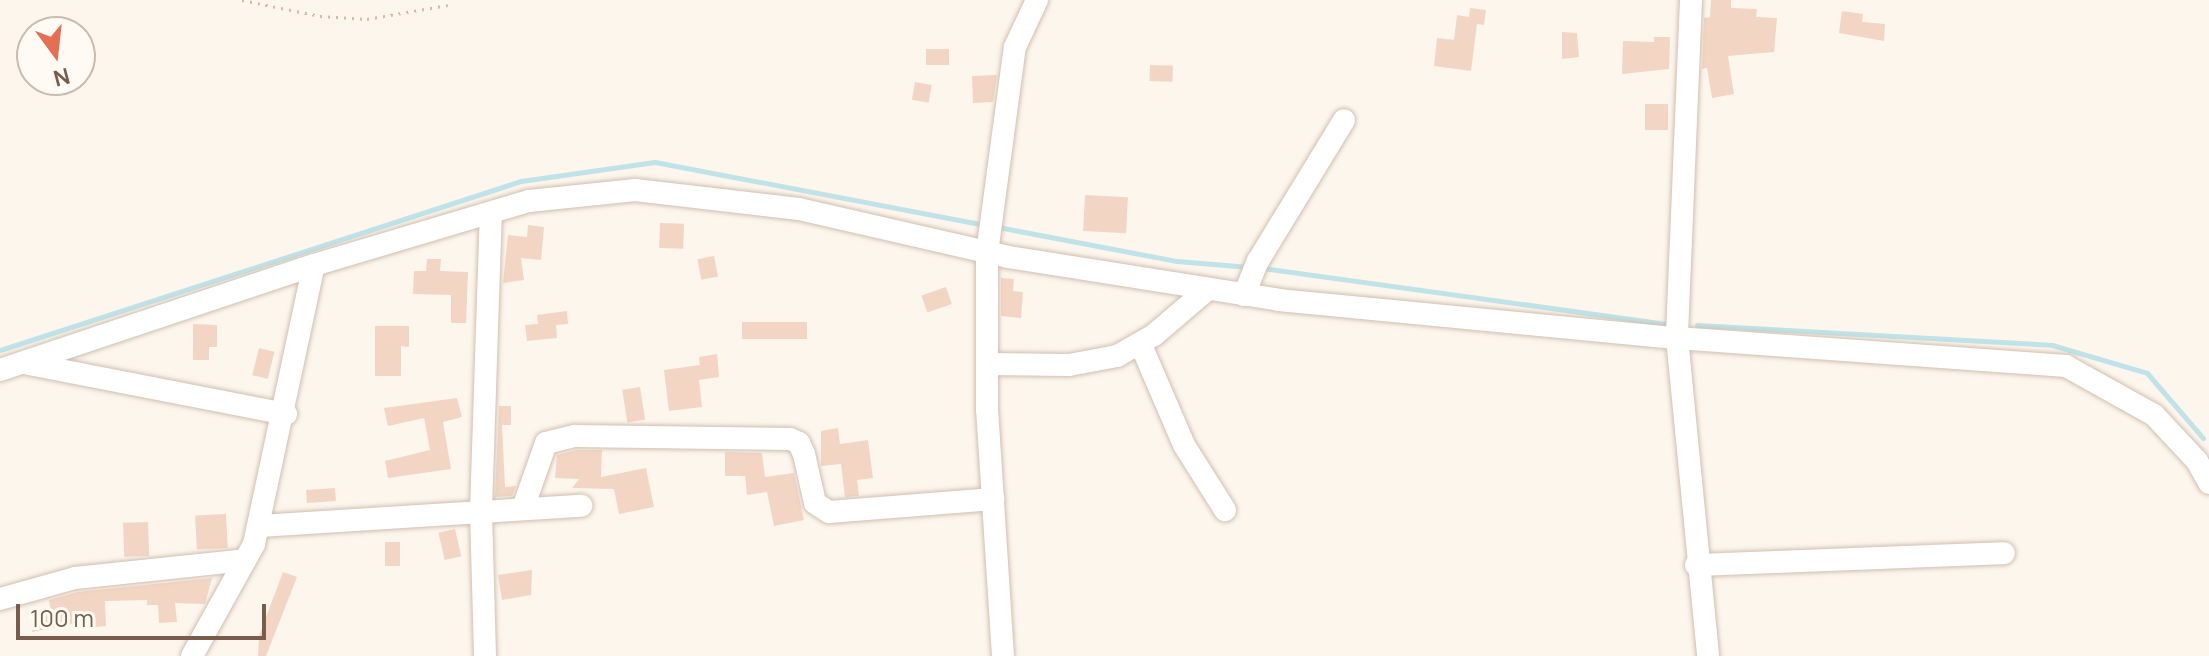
<!DOCTYPE html>
<html>
<head>
<meta charset="utf-8">
<style>
  body { margin:0 }
  #map { position:relative; width:2209px; height:656px; overflow:hidden; background:#fdf6ec; font-family:Manrope,sans-serif }
  div>[style] { position:absolute }
  [style*='--x'] { left:calc(var(--x)*1px); top:calc(var(--y)*1px); width:calc(var(--w)*1px); rotate:calc(var(--a)*1deg) }
  .stream>* { height:5px; margin:-2.5px; padding:0 2.5px; transform-origin:2.5px; border-radius:2.5px; background:#bfe3e8 }
  .building>* { inset:0; background:#f3d5c3; transform-origin:0 0 }
  .path>* { height:3px; margin-top:-1.5px; transform-origin:0; background:repeating-linear-gradient(90deg,#d9b8a5 0 2px,transparent 0 8px) }
  .roads { filter:drop-shadow(0 0 2px #d1beb0) drop-shadow(0 0 2px #d1beb0) }
  .minor>* { height:22px; margin:-11px; padding:0 11px; transform-origin:11px; border-radius:11px; background:#fff }
  span { translate:-50% -50%; white-space:nowrap; text-align:center; line-height:1.15; -webkit-text-stroke:7px #fffaf3; paint-order:stroke }
  .north { position:absolute; left:16px; top:16px; width:80px; height:80px; box-sizing:border-box; background:#fffaf3; border:2px solid #cabbb1; border-radius:50%; rotate:165deg; font-size:22px; font-weight:700; line-height:32px; text-align:center; color:#7a5c4d }
  .north::after { content:''; display:block; margin:auto; width:28px; height:36px; background:#e76f51; clip-path:polygon(50% 0,100% 100%,50% 72%,0 100%) }
  .scale { position:absolute; left:16px; top:604px; width:250px; height:36px; box-sizing:border-box; border:4px solid #7a5c4d; border-top:0; padding-left:10px; font-size:24px; line-height:28px; white-space:nowrap; color:#7a5c4d; -webkit-text-stroke:6px #fffaf3; paint-order:stroke }
</style>
</head>
<body>
<div id="map">
  <div class="stream">
    <div style="--x:998;--y:227;--w:182;--a:10.8"></div>
    <div style="--x:1177;--y:261;--w:72;--a:4.8"></div>
    <div style="--x:1263;--y:268;--w:407;--a:7.9"></div>
    <div style="--x:1697;--y:325;--w:356;--a:3.2"></div>
    <div style="--x:2052;--y:345;--w:99;--a:16.4"></div>
    <div style="--x:2147;--y:373;--w:86;--a:49.3"></div>
    <div style="--x:0;--y:350;--w:548;--a:-17.97"></div>
    <div style="--x:521;--y:181;--w:135;--a:-8.1"></div>
    <div style="--x:655;--y:162;--w:336;--a:10.8"></div>
  </div>
  <div class="building">
    <div style="clip-path:polygon(1711px 0,1731px 0,1731px 8px,1757px 9px,1756px 17px,1777px 18px,1774px 52px,1728px 56px,1734px 94px,1712px 98px,1707px 68px,1702px 69px,1704px 18px,1710px 17px)"></div>
    <div style="clip-path:polygon(1470px 8px,1486px 10px,1484px 25px,1477px 24px,1471px 71px,1434px 66px,1437px 38px,1454px 40px,1457px 15px,1469px 17px)"></div>
    <div style="clip-path:polygon(1842px 11px,1863px 14px,1862px 22px,1885px 24px,1884px 41px,1839px 33px)"></div>
    <div style="clip-path:polygon(1562px 32px,1577px 33px,1579px 57px,1562px 59px)"></div>
    <div style="clip-path:polygon(1654px 37px,1670px 37px,1669px 69px,1622px 74px,1623px 41px,1654px 42px)"></div>
    <div style="left:926px;top:49px;width:23px;height:16px"></div>
    <div style="left:1150px;top:65px;width:23px;height:16px;rotate:2deg"></div>
    <div style="clip-path:polygon(997px 75px,993px 102px,973px 103px,972px 76px)"></div>
    <div style="left:915px;top:82px;width:17px;height:18px;rotate:10deg"></div>
    <div style="left:1668px;top:104px;width:26px;height:23px;rotate:90deg"></div>
    <div style="left:1085px;top:195px;width:43px;height:36px;rotate:3deg"></div>
    <div style="left:660px;top:223px;width:24px;height:25px;rotate:2deg"></div>
    <div style="clip-path:polygon(528px 225px,544px 227px,541px 260px,521px 258px,524px 280px,503px 283px,508px 235px,527px 237px)"></div>
    <div style="left:714px;top:256px;width:21px;height:17px;rotate:79deg"></div>
    <div style="clip-path:polygon(427px 259px,441px 259px,440px 271px,468px 272px,466px 323px,451px 323px,451px 295px,413px 294px,414px 271px,426px 271px)"></div>
    <div style="clip-path:polygon(1001px 278px,1014px 279px,1013px 291px,1023px 292px,1021px 318px,1001px 316px)"></div>
    <div style="left:946px;top:287px;width:18px;height:26px;rotate:71deg"></div>
    <div style="clip-path:polygon(567px 311px,568px 324px,556px 325px,557px 338px,527px 341px,525px 325px,538px 324px,537px 315px)"></div>
    <div style="left:807px;top:322px;width:17px;height:65px;rotate:90deg"></div>
    <div style="clip-path:polygon(193px 324px,217px 325px,217px 347px,209px 347px,209px 360px,193px 360px)"></div>
    <div style="clip-path:polygon(375px 326px,409px 326px,409px 347px,401px 346px,401px 376px,375px 376px)"></div>
    <div style="left:259px;top:348px;width:16px;height:28px;rotate:14deg"></div>
    <div style="clip-path:polygon(717px 354px,719px 377px,699px 380px,702px 407px,669px 411px,664px 370px,700px 365px,699px 357px)"></div>
    <div style="left:640px;top:387px;width:33px;height:18px;rotate:81deg"></div>
    <div style="clip-path:polygon(457px 398px,462px 417px,443px 422px,451px 469px,388px 478px,385px 461px,430px 450px,424px 418px,388px 426px,384px 408px)"></div>
    <div style="clip-path:polygon(499px 406px,511px 406px,511px 425px,502px 425px,505px 487px,516px 486px,512px 496px,495px 497px)"></div>
    <div style="clip-path:polygon(838px 428px,840px 444px,868px 440px,873px 478px,857px 480px,859px 496px,845px 497px,841px 464px,821px 466px,821px 431px)"></div>
    <div style="clip-path:polygon(577px 450px,602px 450px,601px 477px,646px 468px,654px 507px,619px 514px,614px 489px,572px 488px,579px 479px,555px 478px,557px 455px)"></div>
    <div style="clip-path:polygon(725px 452px,762px 453px,765px 477px,794px 473px,804px 520px,774px 526px,767px 492px,747px 495px,745px 476px,725px 476px)"></div>
    <div style="left:335px;top:488px;width:13px;height:29px;rotate:86deg"></div>
    <div style="left:226px;top:514px;width:34px;height:31px;rotate:87deg"></div>
    <div style="left:148px;top:522px;width:34px;height:25px;rotate:88deg"></div>
    <div style="left:455px;top:529px;width:28px;height:17px;rotate:77deg"></div>
    <div style="left:385px;top:542px;width:15px;height:24px"></div>
    <div style="clip-path:polygon(532px 570px,531px 595px,502px 600px,498px 575px)"></div>
    <div style="clip-path:polygon(283px 572px,297px 577px,266px 656px,258px 656px,259px 636px)"></div>
    <div style="clip-path:polygon(212px 578px,205px 604px,175px 603px,177px 622px,159px 623px,158px 605px,147px 605px,147px 600px,105px 601px,106px 626px,86px 628px,85px 621px,32px 632px,32px 611px,51px 612px,49px 600px,78px 592px)"></div>
  </div>
  <div class="path">
    <div style="--x:242;--y:0;--w:80;--a:11.6"></div>
    <div style="--x:320;--y:16;--w:47;--a:3.7"></div>
    <div style="--x:367;--y:19;--w:82;--a:-9.8"></div>
  </div>
  <div class="roads">
    <div class="minor">
      <div style="--x:1691;--y:0;--w:338;--a:92.4"></div>
      <div style="--x:1677;--y:338;--w:320;--a:84.4"></div>
      <div style="--x:1244;--y:295;--w:37;--a:-68"></div>
      <div style="--x:1258;--y:261;--w:165;--a:-58.6"></div>
      <div style="--x:1141;--y:345;--w:109;--a:66.7"></div>
      <div style="--x:1184;--y:445;--w:77;--a:57.8"></div>
      <div style="--x:24;--y:363;--w:267;--a:11"></div>
      <div style="--x:987;--y:364;--w:82;--a:0.7"></div>
      <div style="--x:1069;--y:365;--w:49;--a:-10.6"></div>
      <div style="--x:1117;--y:356;--w:43;--a:-29.6"></div>
      <div style="--x:1154;--y:335;--w:71;--a:-40.4"></div>
      <div style="--x:0;--y:370;--w:331;--a:-18.5"></div>
      <div style="--x:314;--y:265;--w:224;--a:-16.6"></div>
      <div style="--x:529;--y:201;--w:107;--a:-5.9"></div>
      <div style="--x:635;--y:190;--w:165;--a:6.6"></div>
      <div style="--x:799;--y:209;--w:215;--a:12.9"></div>
      <div style="--x:1009;--y:257;--w:273;--a:9"></div>
      <div style="--x:1279;--y:300;--w:400;--a:5.5"></div>
      <div style="--x:1677;--y:338;--w:390;--a:4.1"></div>
      <div style="--x:2066;--y:366;--w:101;--a:29.1"></div>
      <div style="--x:2154;--y:415;--w:63;--a:46.9"></div>
      <div style="--x:2197;--y:461;--w:25;--a:61"></div>
      <div style="--x:523;--y:508;--w:69;--a:-70.5"></div>
      <div style="--x:546;--y:443;--w:30;--a:-14"></div>
      <div style="--x:575;--y:436;--w:215;--a:0.8"></div>
      <div style="--x:790;--y:439;--w:10;--a:24"></div>
      <div style="--x:799;--y:443;--w:12;--a:66"></div>
      <div style="--x:804;--y:454;--w:50;--a:77.3"></div>
      <div style="--x:815;--y:503;--w:17;--a:33"></div>
      <div style="--x:829;--y:512;--w:165;--a:-4.5"></div>
      <div style="--x:259;--y:526;--w:323;--a:-3.6"></div>
      <div style="--x:1696;--y:565;--w:308;--a:-2.2"></div>
      <div style="--x:0;--y:599;--w:78;--a:-15.6"></div>
      <div style="--x:75;--y:578;--w:171;--a:-6"></div>
      <div style="--x:192;--y:656;--w:128;--a:-61"></div>
      <div style="--x:254;--y:544;--w:285;--a:-77.9"></div>
      <div style="--x:485;--y:656;--w:146;--a:-91.6"></div>
      <div style="--x:481;--y:510;--w:297;--a:-88.1"></div>
      <div style="--x:1003;--y:656;--w:247;--a:-93.7"></div>
      <div style="--x:987;--y:410;--w:157;--a:-90"></div>
      <div style="--x:987;--y:253;--w:208;--a:-82.3"></div>
      <div style="--x:1015;--y:47;--w:52;--a:-64.9"></div>
    </div>
  </div>
  <div class="north">N</div>
  <div class="scale">100 m</div>
</div>
</body>
</html>
